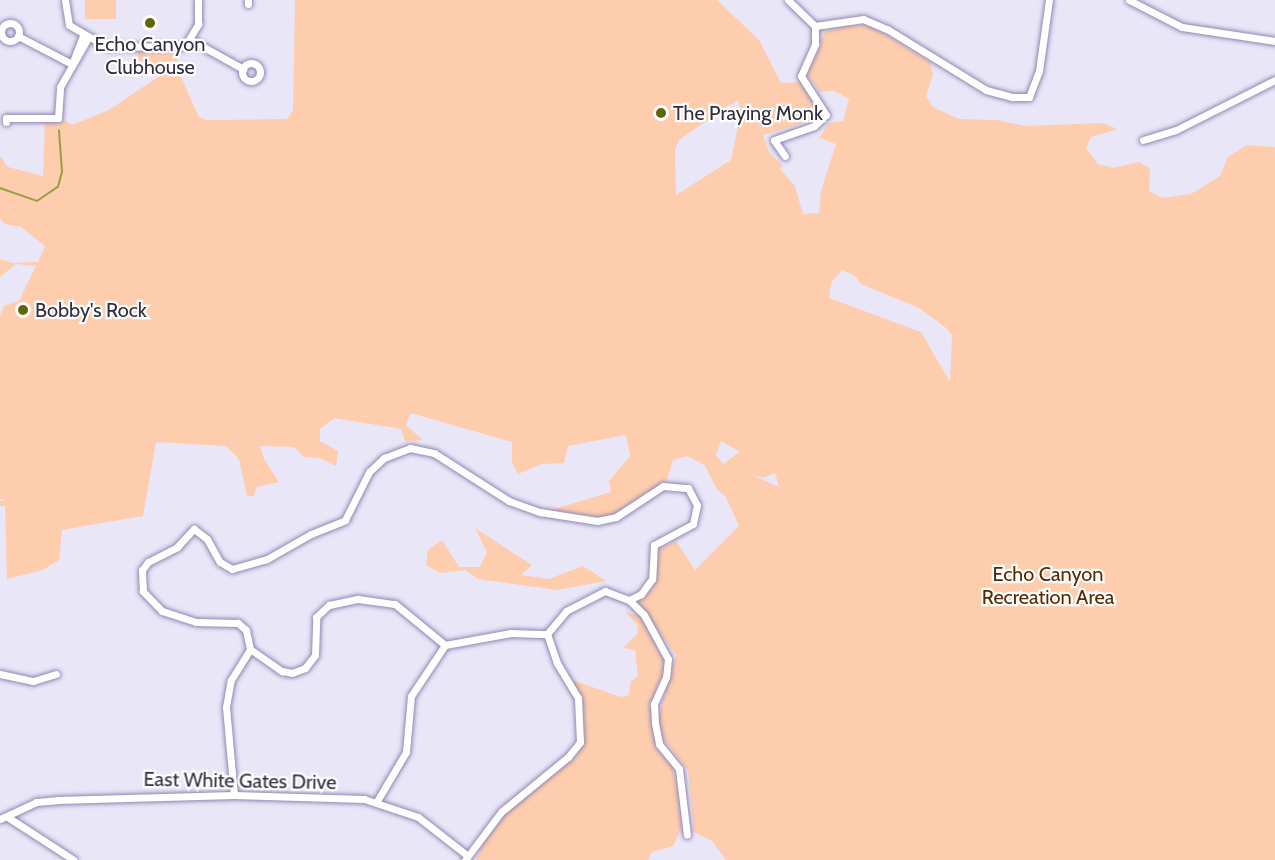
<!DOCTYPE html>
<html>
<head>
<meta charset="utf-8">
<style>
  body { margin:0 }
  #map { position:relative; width:1275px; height:860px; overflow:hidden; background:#e9e6f8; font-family:Cabin,sans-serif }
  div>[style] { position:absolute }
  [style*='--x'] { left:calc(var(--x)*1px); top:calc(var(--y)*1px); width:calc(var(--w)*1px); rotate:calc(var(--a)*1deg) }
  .green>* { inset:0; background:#fecdae; transform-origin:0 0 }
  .stream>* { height:1.5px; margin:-0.75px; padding:0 0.75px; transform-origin:0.75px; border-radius:0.75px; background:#979f44 }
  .roads { filter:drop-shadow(0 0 2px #9188b3) drop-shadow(0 0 2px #9188b3) }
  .street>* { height:7px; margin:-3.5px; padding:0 3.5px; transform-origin:3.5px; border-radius:3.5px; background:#fff }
  .street>.ring { margin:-3.5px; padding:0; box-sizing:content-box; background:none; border:7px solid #fff; border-radius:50% }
  .dots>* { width:16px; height:16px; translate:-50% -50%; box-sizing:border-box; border:3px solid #fff; border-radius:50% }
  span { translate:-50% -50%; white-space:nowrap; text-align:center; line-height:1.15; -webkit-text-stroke:4.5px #fff; paint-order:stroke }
  .poi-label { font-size:20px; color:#302d3e }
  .left { translate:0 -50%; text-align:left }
  .park-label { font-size:20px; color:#592800 }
  .street-label { font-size:20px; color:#302d3e }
</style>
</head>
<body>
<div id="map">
  <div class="green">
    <div style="left:85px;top:0;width:31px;height:19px"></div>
    <div style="clip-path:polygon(evenodd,295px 0,717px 0,759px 40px,781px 83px,799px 82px,820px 112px,816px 119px,763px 135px,769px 152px,783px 166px,780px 169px,795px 186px,803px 214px,819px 213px,821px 191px,836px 144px,819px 138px,829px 123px,843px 121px,849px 99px,834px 91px,820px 92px,806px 73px,825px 31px,847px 26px,871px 26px,930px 62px,933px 75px,926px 96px,933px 107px,959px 119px,996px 120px,1026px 126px,1103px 123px,1117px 129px,1091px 137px,1086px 148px,1098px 164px,1113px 168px,1139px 162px,1150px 168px,1149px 191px,1162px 198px,1191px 194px,1220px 176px,1228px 157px,1247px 145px,1275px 147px,1275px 860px,726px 860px,712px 841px,694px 832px,688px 770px,662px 737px,657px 721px,676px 655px,638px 603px,654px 586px,657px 550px,676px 541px,695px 570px,739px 526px,726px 497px,716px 488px,705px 465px,687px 456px,673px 460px,666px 483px,607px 518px,548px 511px,611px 492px,609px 481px,630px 456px,626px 435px,568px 446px,564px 463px,542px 464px,518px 474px,512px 462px,512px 442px,414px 414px,410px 414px,406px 425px,423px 440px,405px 441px,401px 429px,334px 418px,320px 429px,320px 441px,338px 451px,336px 466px,319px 458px,304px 457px,294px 447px,260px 446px,264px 459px,279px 482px,257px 487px,254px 496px,247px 496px,239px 459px,226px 446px,156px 442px,143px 516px,62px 530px,59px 560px,43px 570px,7px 579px,5px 506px,0 506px,0 501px,5px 501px,0 499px,0 316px,4px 306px,19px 301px,36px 266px,16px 264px,0 277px,0 259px,12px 263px,38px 262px,45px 246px,21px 227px,5px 224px,0 219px,0 156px,8px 167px,43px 176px,45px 120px,59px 125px,61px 118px,72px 125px,109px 110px,158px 77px,162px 73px,137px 59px,138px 51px,175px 50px,180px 75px,199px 117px,206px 120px,287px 119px,293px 110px,295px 0,738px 100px,741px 111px,731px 160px,676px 195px,675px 149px,680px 139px,738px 100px,295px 0,842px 270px,854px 275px,861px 284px,919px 308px,945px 327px,952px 335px,950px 382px,921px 332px,829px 298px,831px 283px,842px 270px,295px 0,721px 441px,740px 452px,723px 464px,716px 455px,721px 441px,295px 0,775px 473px,779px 487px,750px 474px,763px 478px,775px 473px)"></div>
    <div style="clip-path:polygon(475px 528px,532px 565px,521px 575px,549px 579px,583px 566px,606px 581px,557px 590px,478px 579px,465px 570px,440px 573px,426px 565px,428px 550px,442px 540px,459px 567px,480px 567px,487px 552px)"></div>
    <div style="clip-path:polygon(625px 612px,642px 616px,665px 656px,665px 674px,652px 720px,656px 749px,672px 764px,684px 822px,673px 846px,652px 852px,648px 860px,476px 860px,492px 823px,576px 755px,584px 743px,582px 703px,572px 680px,621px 697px,629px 695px,631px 681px,638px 676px,635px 650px,623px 648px,637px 634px,638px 625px)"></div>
  </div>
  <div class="stream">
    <div style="--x:0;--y:188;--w:39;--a:19"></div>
    <div style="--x:37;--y:201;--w:25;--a:-34"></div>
    <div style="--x:58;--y:187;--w:16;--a:-75"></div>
    <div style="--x:62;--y:172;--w:41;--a:-94.2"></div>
  </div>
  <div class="roads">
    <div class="street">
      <div style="--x:65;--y:0;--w:25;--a:81"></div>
      <div style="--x:69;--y:25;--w:44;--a:30.1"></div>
      <div style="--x:107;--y:47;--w:78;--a:-0.7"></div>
      <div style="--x:185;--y:46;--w:26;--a:-59"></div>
      <div style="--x:198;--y:24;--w:24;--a:-90"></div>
      <div style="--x:248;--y:0;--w:4;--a:90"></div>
      <div style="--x:788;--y:0;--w:37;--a:44"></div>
      <div style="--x:1129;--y:0;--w:59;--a:27"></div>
      <div style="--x:1182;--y:27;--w:94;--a:8.6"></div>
      <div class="ring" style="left:1px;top:23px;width:11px;height:11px"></div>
      <div style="--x:18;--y:36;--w:61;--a:27.4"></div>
      <div style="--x:191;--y:40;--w:60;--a:29.1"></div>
      <div style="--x:74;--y:59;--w:26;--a:-69"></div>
      <div class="ring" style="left:242px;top:63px;width:11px;height:11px"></div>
      <div style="--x:6;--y:122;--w:4;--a:-90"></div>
      <div style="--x:6;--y:118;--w:52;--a:0"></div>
      <div style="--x:58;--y:118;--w:31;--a:-86"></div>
      <div style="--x:60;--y:87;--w:56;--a:-60.3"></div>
      <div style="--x:1143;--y:140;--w:34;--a:-17"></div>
      <div style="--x:1176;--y:130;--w:111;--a:-26.8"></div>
      <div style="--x:785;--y:156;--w:19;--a:-125"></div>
      <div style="--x:774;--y:140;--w:42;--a:-19.3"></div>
      <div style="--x:814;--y:126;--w:16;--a:-43"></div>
      <div style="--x:826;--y:115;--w:46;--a:-122.7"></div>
      <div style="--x:801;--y:76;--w:35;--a:-66"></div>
      <div style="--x:815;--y:44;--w:18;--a:-90"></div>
      <div style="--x:815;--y:26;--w:49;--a:-8.3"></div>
      <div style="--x:863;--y:19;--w:26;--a:23"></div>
      <div style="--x:887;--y:29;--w:116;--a:31.6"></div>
      <div style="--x:986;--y:90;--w:28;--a:15"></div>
      <div style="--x:1013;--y:97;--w:16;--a:0"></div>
      <div style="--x:1029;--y:97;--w:28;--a:-69"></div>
      <div style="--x:1039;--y:71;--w:72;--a:-82"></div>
      <div style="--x:250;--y:649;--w:19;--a:-102"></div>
      <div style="--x:246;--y:630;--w:11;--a:-139"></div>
      <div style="--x:238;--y:623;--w:42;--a:-178.6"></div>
      <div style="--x:196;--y:622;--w:36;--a:-162"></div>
      <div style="--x:162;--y:611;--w:28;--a:-134"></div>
      <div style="--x:143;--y:591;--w:21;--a:-93"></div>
      <div style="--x:142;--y:570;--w:10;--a:-53"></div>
      <div style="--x:148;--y:562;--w:33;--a:-27"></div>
      <div style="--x:177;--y:547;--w:25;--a:-47"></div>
      <div style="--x:194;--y:529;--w:16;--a:38"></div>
      <div style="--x:207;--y:539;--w:26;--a:61"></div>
      <div style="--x:220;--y:562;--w:14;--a:30"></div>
      <div style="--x:232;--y:569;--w:36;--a:-16"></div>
      <div style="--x:267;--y:559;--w:51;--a:-29.6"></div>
      <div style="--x:311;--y:534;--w:37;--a:-22"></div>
      <div style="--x:345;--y:520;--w:54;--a:-63.4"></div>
      <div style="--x:369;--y:472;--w:21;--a:-43"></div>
      <div style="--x:384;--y:458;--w:28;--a:-21"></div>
      <div style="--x:410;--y:448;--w:25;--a:12"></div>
      <div style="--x:434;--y:453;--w:89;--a:32.6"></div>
      <div style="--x:509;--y:501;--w:33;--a:20"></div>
      <div style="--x:540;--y:512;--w:58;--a:9"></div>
      <div style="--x:597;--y:521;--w:19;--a:-12"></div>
      <div style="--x:616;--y:517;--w:56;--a:-33.4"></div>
      <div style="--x:663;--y:486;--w:25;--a:5"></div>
      <div style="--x:688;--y:488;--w:19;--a:62"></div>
      <div style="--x:697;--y:505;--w:19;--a:102"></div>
      <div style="--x:693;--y:524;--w:44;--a:151.7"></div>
      <div style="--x:654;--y:545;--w:34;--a:93"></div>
      <div style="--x:652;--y:579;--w:19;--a:126"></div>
      <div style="--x:641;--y:594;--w:13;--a:153"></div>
      <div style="--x:250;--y:649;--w:39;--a:35"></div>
      <div style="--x:282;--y:671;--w:10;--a:11"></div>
      <div style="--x:292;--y:673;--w:14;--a:-21"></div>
      <div style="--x:305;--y:668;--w:16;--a:-52"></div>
      <div style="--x:315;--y:655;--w:38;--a:-88"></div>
      <div style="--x:316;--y:617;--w:18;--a:-43"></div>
      <div style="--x:329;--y:605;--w:30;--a:-12"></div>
      <div style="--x:358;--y:599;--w:37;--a:8"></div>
      <div style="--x:395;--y:604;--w:65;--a:39.4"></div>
      <div style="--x:445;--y:645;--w:67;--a:-10.3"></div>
      <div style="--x:511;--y:633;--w:36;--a:2"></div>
      <div style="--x:0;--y:674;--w:34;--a:12"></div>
      <div style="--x:33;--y:681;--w:24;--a:-17"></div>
      <div style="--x:234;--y:795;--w:88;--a:-95.2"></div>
      <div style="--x:226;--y:707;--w:27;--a:-80"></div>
      <div style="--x:231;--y:680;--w:36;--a:-58"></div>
      <div style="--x:377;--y:801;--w:57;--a:-59.4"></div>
      <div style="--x:406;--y:752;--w:56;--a:-84.9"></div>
      <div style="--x:411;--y:696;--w:61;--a:-56.3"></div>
      <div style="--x:9;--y:818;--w:77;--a:32.9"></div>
      <div style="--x:0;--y:819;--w:40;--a:-25"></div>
      <div style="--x:36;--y:802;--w:21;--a:-5"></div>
      <div style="--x:57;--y:800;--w:177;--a:-1.6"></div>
      <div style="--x:234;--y:795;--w:130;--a:1.8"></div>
      <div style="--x:364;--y:799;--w:57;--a:18.4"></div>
      <div style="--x:418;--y:817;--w:63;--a:38"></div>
      <div style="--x:465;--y:860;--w:60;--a:-53.1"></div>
      <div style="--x:501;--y:812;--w:87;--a:-39.4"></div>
      <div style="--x:568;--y:757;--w:19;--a:-51"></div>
      <div style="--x:580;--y:742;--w:44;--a:-92.6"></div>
      <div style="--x:578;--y:698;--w:41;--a:-121"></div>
      <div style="--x:557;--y:663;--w:31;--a:-109"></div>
      <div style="--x:547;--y:634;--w:30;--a:-50"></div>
      <div style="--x:566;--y:611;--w:44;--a:-27.1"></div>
      <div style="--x:605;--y:591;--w:26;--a:21"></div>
      <div style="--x:629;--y:600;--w:21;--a:45"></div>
      <div style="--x:644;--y:615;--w:50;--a:61.4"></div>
      <div style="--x:668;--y:659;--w:18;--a:96"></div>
      <div style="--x:666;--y:677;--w:30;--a:114"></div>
      <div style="--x:654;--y:704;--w:19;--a:87"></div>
      <div style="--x:655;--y:723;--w:21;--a:79"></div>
      <div style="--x:659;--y:744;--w:32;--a:51"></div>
      <div style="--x:679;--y:769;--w:66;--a:83.1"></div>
    </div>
  </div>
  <div class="dots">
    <div style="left:150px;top:23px;background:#616605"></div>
    <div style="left:661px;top:113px;background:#616605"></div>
    <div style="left:23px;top:310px;background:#616605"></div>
  </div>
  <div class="poi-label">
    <span style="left:150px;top:56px">Echo Canyon<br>Clubhouse</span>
    <span class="left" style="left:673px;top:113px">The Praying Monk</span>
    <span class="left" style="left:35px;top:310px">Bobby's Rock</span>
  </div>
  <div class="park-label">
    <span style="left:1048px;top:586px">Echo Canyon<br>Recreation Area</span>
  </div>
  <div class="street-label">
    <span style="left:240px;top:781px;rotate:1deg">East White Gates Drive</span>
  </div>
</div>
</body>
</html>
